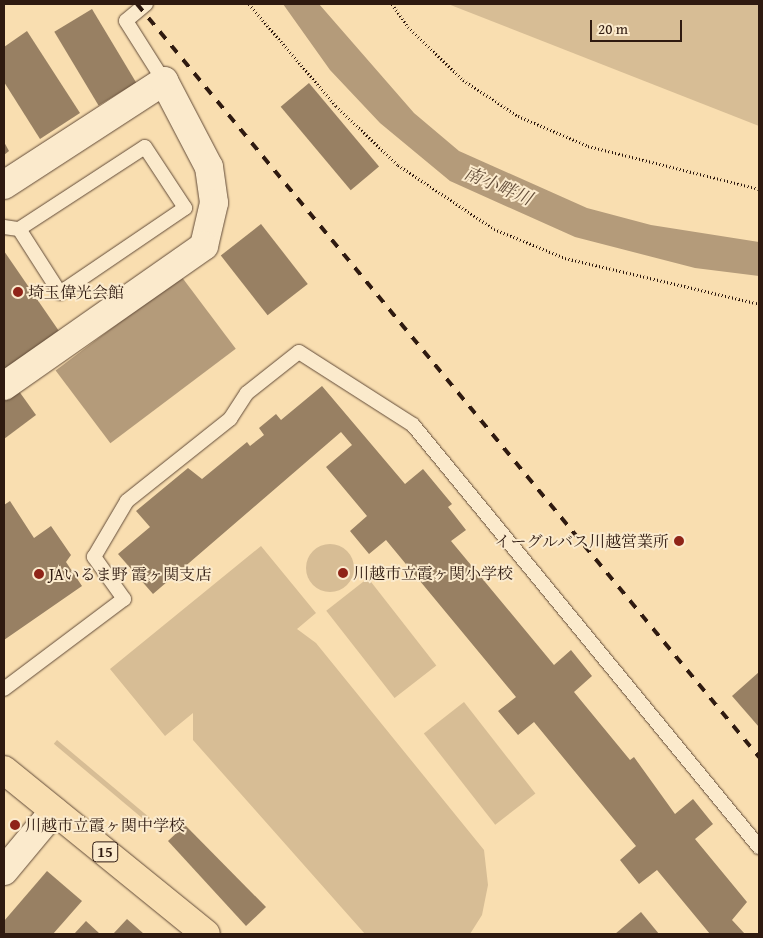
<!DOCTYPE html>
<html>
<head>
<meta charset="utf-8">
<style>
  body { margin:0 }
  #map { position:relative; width:763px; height:938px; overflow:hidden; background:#f9deb0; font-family:"Gentium Book Plus","Noto Serif JP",serif }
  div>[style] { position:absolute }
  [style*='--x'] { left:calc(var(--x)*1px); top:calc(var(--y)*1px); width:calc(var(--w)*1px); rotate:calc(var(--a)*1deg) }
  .green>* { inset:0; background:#d7bd95; transform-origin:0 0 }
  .round { border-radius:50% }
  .water>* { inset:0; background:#b49b7a; transform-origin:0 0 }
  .building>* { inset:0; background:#988063; transform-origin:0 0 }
  .path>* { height:3px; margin-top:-1.5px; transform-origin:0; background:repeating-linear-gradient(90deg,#2f1a10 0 1px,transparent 0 3.5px) }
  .roads { filter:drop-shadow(0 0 1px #624b38) drop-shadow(0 0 1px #624b38) }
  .service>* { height:14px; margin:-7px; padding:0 7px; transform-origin:7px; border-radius:7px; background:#fbeacc }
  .minor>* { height:28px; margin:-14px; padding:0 14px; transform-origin:14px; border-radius:14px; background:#fbeacc }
  .primary>* { height:28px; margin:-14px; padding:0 14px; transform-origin:14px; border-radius:14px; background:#f9deb0 }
  .rail>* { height:4px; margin-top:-2px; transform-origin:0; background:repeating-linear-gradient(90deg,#2f1a10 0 9px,transparent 0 18px) }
  .dots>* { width:14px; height:14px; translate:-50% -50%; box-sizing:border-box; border:2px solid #fbeacc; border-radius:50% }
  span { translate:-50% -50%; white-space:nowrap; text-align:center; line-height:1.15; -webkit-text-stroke:4px #fbeacc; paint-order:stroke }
  .shield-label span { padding:1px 4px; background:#fbeacc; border:1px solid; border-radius:4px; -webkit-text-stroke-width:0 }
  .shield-label { font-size:15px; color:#2f1a10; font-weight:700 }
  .poi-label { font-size:16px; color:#2f1a10 }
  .left { translate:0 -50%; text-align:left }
  .right { translate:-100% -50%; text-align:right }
  .water-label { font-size:18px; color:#644e3a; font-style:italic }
  .frame { position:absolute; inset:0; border:5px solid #2f1a10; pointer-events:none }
  .scale { position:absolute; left:590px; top:20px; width:92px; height:22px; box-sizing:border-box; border:2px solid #2f1a10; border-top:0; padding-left:6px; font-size:15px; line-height:18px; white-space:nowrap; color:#2f1a10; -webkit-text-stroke:4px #fbeacc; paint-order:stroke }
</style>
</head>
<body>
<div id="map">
  <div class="green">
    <div style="clip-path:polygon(448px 4px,759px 4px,759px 126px)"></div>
    <div class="round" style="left:306px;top:544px;width:48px;height:48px"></div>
    <div style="clip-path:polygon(261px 546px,316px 613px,297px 629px,316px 643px,484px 850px,488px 885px,482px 915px,470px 934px,365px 934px,193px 740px,193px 713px,165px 736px,110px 669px)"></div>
    <div style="left:368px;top:578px;width:111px;height:53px;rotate:52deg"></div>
    <div style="left:464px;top:702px;width:116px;height:51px;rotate:52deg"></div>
    <div style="left:57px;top:740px;width:130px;height:5px;rotate:40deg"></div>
  </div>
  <div class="water">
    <div style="clip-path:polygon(283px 4px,319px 4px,414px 113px,459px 151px,587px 208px,651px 225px,759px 242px,759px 276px,695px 268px,575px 237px,450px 181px,380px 123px,330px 70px)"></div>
    <div style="left:181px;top:276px;width:91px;height:157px;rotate:53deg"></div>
  </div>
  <div class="building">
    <div style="left:92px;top:9px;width:86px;height:44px;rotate:59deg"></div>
    <div style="clip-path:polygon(27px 31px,80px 113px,40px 139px,4px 82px,4px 47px)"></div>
    <div style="left:309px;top:83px;width:109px;height:37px;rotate:50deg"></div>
    <div style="clip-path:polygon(4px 142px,9px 151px,4px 155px)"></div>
    <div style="left:261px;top:224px;width:76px;height:51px;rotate:52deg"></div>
    <div style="clip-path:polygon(4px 251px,61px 334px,4px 374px)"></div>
    <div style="clip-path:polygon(322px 386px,405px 484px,423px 469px,452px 504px,448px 507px,466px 530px,451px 541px,554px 665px,571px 650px,592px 676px,574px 692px,630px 760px,634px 757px,675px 814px,693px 799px,713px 824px,695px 839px,747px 902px,732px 920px,745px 934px,710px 934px,657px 870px,639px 884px,620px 860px,636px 846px,534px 722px,518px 735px,498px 711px,516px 697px,386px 540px,369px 554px,350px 531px,367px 516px,326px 467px,352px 445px,341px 432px,153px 594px,118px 554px,150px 527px,136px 511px,188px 468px,202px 479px,247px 442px,250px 446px,264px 435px,259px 428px,276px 414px,281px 420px)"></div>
    <div style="clip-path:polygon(16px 387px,36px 415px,4px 439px,4px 396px)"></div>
    <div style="clip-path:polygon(10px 501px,34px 538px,51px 526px,71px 555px,66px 562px,82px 586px,4px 640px,4px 505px)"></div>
    <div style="clip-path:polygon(759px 672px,759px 727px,732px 696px)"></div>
    <div style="clip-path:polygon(185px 825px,266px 907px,246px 926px,168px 841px)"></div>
    <div style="clip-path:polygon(47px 871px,82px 901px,53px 934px,4px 934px,4px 921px)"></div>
    <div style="clip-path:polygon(641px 912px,659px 934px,615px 934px)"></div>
    <div style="clip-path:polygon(127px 919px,144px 934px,113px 934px)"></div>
    <div style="clip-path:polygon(86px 921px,100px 934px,74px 934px)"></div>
  </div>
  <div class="path">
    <div style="--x:249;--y:4;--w:134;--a:49.5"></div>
    <div style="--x:336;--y:106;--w:86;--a:43.6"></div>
    <div style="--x:398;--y:165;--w:115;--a:33.7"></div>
    <div style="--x:494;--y:229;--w:77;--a:22.2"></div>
    <div style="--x:565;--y:258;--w:199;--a:13.3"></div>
    <div style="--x:392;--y:4;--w:28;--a:55"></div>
    <div style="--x:408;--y:27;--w:76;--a:43.9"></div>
    <div style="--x:463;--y:80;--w:66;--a:33.2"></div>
    <div style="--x:518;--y:116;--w:76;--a:23.2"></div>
    <div style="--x:588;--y:146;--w:176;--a:14.1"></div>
  </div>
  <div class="roads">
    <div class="service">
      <div style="--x:146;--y:4;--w:26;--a:140"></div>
      <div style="--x:126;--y:21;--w:71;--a:57.7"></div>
      <div style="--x:4;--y:227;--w:15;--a:8"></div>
      <div style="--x:19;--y:229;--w:150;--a:-33.1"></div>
      <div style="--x:145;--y:147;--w:73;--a:56.7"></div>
      <div style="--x:185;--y:208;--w:151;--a:145.8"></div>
      <div style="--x:60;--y:293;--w:76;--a:-122.6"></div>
      <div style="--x:4;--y:689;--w:150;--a:-36.9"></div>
      <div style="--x:124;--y:599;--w:52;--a:-125.5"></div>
      <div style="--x:94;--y:557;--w:65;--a:-59.5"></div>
      <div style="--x:127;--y:501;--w:132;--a:-38.5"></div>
      <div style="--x:230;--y:419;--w:31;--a:-57"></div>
      <div style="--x:247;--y:393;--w:66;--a:-38.3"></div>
      <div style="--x:299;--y:352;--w:135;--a:32.6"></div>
      <div style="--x:413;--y:425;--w:546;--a:50.65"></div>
    </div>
    <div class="minor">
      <div style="--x:4;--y:185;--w:191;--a:-33"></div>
      <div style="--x:164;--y:81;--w:97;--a:62.4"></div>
      <div style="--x:209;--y:167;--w:36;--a:82"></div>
      <div style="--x:214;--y:203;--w:44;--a:103.1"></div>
      <div style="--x:204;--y:246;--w:244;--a:145"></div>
      <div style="--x:4;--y:871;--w:78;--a:-50.2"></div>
    </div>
    <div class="primary">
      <div style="--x:4;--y:770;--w:260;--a:39.1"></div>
    </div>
  </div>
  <div class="rail">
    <div style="--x:137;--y:4;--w:977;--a:50.44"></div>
  </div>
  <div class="dots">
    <div style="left:18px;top:292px;background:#8f2418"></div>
    <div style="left:679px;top:541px;background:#8f2418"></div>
    <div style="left:343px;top:573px;background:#8f2418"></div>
    <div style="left:39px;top:574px;background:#8f2418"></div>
    <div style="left:15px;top:825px;background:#8f2418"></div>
  </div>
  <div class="shield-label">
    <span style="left:105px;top:852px">15</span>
  </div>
  <div class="poi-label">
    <span class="left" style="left:28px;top:292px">埼玉偉光会館</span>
    <span class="right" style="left:669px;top:541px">イーグルバス川越営業所</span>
    <span class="left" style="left:353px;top:573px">川越市立霞ヶ関小学校</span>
    <span class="left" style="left:49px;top:574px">JAいるま野 霞ヶ関支店</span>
    <span class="left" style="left:25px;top:825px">川越市立霞ヶ関中学校</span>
  </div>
  <div class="water-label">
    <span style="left:498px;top:186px;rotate:23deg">南小畔川</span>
  </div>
  <div class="frame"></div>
  <div class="scale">20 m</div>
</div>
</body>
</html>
